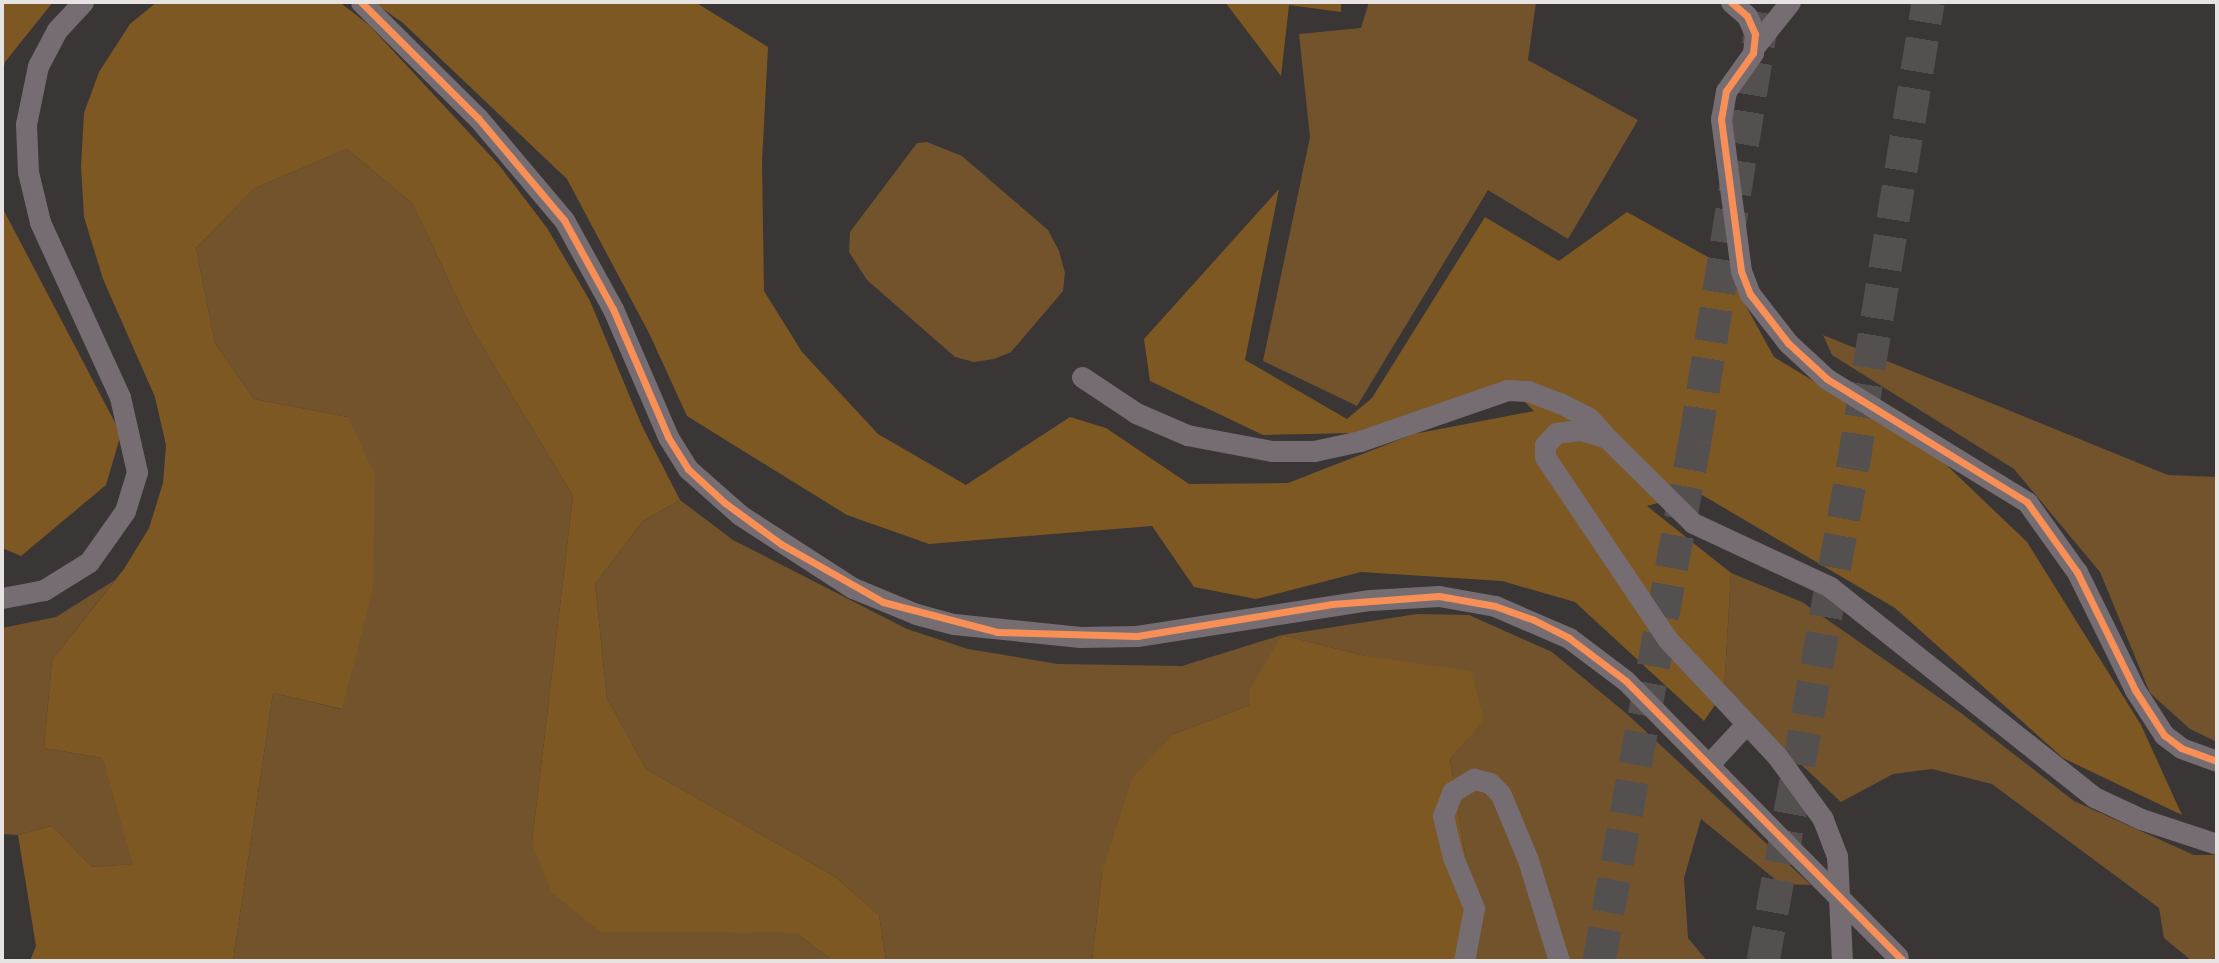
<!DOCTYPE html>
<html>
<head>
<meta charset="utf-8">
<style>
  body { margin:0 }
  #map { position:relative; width:2219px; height:963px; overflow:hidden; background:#3a3636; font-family:"IBM Plex Serif",serif }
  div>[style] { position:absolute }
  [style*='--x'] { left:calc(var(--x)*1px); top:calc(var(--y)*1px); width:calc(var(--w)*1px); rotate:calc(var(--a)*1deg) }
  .green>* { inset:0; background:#72532c }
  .forest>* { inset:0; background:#7e5822 }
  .primary-tunnel>* { height:33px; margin-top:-16.5px; transform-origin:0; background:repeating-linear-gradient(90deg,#545050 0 33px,transparent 0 50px) }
  .street>* { height:21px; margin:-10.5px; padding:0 10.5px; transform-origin:10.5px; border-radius:10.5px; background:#766d72 }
  .street-bridge>* { height:21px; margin:-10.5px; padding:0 10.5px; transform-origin:10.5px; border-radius:10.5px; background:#766d72 }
  .cycleway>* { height:7px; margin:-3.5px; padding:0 3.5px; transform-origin:3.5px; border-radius:3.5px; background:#f78f57 }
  span { translate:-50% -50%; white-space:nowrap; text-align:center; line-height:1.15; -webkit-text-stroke:7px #201d1d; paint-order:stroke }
  .frame { position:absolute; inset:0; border:4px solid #e7e3e3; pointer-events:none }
</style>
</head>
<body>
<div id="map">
  <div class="green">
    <div style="clip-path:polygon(1369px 2px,1536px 2px,1528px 60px,1638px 120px,1568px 239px,1488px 190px,1357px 406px,1263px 361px,1310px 137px,1299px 34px,1361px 28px)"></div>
    <div style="clip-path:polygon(927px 142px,962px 156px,1048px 230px,1059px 251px,1065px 273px,1063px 291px,1011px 352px,994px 359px,974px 362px,955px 357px,867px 280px,849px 252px,850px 232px,917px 143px)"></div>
    <div style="clip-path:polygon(347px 149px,412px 203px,472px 329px,573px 496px,532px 843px,704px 931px,796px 933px,833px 961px,233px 961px,273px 693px,341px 709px,348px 417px,254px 399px,215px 343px,196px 248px,255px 188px)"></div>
    <div style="clip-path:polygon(1823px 335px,2168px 475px,2217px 477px,2217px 742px,2190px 729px,2150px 693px,2100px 572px,2014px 469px,1832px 355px)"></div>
    <div style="clip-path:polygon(680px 500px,733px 540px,907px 629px,968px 649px,1058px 664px,1182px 666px,1282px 635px,1417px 614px,1469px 615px,1552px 652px,1627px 714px,1811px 885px,1781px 884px,1701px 819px,1684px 878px,1688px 938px,1707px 961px,1456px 961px,1469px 879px,1450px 759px,1483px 720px,1365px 656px,1282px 635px,1250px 705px,1174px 734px,1102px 873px,1092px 961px,886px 961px,879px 915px,834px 876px,646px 769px,607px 698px,595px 584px,643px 521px)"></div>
    <div style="clip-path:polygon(1731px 573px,1802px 602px,1961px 713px,2074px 801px,2194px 855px,2217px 855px,2217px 961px,2192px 961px,2164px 938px,2159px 908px,1992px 784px,1932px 769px,1893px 774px,1841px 802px,1724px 692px)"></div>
    <div style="clip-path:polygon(115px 580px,52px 660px,44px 748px,102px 758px,134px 864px,92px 867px,52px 826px,18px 835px,2px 834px,2px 628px,56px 617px)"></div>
  </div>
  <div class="forest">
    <div style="clip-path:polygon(2px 2px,53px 2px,5px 62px,2px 76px)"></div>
    <div style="clip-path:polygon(157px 2px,342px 4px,369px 25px,499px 165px,547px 228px,590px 301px,642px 426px,680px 500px,643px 521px,595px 584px,607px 698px,646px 769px,834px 876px,879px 915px,886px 961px,833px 961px,796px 933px,601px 932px,552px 893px,532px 843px,573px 496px,472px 329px,412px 203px,347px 149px,255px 188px,196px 248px,215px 343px,254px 399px,348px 417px,375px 475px,373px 589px,342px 709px,273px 693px,233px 961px,30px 961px,36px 946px,18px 835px,52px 826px,92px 867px,133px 864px,102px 758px,44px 748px,52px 660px,124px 569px,149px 528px,163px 483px,166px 445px,155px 397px,103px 279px,84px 217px,81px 166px,84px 113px,99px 72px,130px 24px)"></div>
    <div style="clip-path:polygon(373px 2px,695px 2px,768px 47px,762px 162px,764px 291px,802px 352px,878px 434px,966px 485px,1070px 417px,1106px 428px,1189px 484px,1288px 483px,1414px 434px,1534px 411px,1504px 382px,1353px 433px,1263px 435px,1150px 381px,1144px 339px,1279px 189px,1245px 360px,1347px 419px,1372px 398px,1485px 217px,1559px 261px,1627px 212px,1724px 266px,1774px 357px,1936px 455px,2027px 542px,2141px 725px,2182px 815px,2063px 758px,1895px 608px,1697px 492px,1647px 506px,1731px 573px,1724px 692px,1704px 721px,1575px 602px,1502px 581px,1361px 572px,1256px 599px,1194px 587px,1152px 526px,929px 544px,847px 515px,687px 416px,649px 333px,567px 179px,403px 23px)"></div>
    <div style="clip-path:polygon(1225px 2px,1341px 2px,1341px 12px,1289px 5px,1281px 76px)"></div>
    <div style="clip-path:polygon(2px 207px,121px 434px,106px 485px,21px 556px,2px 548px)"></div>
    <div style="clip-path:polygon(1282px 635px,1365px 656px,1471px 671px,1484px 720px,1450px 759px,1469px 879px,1456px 961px,1092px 961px,1102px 873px,1132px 778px,1174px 734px,1250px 705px,1249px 691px)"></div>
  </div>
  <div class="primary-tunnel">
    <div style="--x:1599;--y:961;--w:530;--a:-79.56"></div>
    <div style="--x:1695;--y:440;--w:444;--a:-80.9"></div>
    <div style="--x:1763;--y:961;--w:503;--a:-79.7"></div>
    <div style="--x:1853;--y:466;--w:470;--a:-80.8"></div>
  </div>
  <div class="street">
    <div style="--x:361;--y:2;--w:165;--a:44.8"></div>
    <div style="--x:478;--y:118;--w:133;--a:49.9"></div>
    <div style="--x:564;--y:220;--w:102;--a:61.2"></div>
    <div style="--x:613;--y:309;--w:139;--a:66.7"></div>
    <div style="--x:668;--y:437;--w:38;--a:58"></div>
    <div style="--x:688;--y:469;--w:69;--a:41.5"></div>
    <div style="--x:740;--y:515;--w:135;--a:32.9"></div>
    <div style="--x:853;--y:588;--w:68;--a:22.4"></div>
    <div style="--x:916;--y:614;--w:39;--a:15"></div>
    <div style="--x:954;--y:624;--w:127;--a:5.9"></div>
    <div style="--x:1080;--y:637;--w:57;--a:-1"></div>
    <div style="--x:1137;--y:636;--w:236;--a:-8.8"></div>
    <div style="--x:1370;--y:600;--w:69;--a:-3.3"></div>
    <div style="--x:1439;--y:596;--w:57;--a:10.1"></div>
    <div style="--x:1495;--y:606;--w:81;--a:23.4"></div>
    <div style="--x:1569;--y:638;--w:71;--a:37"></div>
    <div style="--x:1626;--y:681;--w:245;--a:45.5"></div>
    <div style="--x:1731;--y:2;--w:21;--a:41"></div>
    <div style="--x:1747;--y:16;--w:20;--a:66"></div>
    <div style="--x:1755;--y:34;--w:19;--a:96"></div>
    <div style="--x:1753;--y:53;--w:47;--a:125.4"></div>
    <div style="--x:1726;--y:91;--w:28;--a:100"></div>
    <div style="--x:1721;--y:119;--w:153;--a:82.5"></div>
    <div style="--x:1741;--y:271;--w:25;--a:69"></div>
    <div style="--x:1750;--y:294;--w:62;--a:52.2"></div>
    <div style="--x:1788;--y:343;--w:53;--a:42.7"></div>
    <div style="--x:1827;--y:379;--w:235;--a:31.6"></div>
    <div style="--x:2027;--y:502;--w:86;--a:54.5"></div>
    <div style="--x:2077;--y:572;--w:131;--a:63.8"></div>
    <div style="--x:2135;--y:690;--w:54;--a:57.2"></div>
    <div style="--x:2164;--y:735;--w:21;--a:37"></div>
    <div style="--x:2181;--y:748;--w:38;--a:20"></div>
    <div style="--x:1755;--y:46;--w:56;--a:-51.5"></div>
    <div style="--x:1082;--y:377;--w:65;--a:33.7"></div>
    <div style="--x:1136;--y:413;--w:56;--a:23.3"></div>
    <div style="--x:1187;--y:435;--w:86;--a:10.7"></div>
    <div style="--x:1272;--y:451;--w:42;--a:0"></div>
    <div style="--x:1314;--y:451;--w:47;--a:-12.3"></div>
    <div style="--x:1360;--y:441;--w:156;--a:-19.1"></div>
    <div style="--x:1507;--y:390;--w:21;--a:3"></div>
    <div style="--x:1528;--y:391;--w:34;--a:21"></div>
    <div style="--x:1560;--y:403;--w:31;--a:27"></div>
    <div style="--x:1588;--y:417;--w:23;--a:47"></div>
    <div style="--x:2;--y:598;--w:43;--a:-10.8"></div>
    <div style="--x:44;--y:590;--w:53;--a:-31.9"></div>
    <div style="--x:89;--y:562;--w:62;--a:-54.8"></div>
    <div style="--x:125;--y:511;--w:41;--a:-72.9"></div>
    <div style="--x:137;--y:472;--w:77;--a:-102.8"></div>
    <div style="--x:120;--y:397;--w:192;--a:-114.6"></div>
    <div style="--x:40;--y:222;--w:51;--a:-103.5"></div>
    <div style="--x:28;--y:172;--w:48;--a:-92.4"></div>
    <div style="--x:26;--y:124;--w:59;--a:-78.3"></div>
    <div style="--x:38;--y:66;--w:41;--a:-62.2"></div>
    <div style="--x:57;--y:30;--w:38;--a:-47"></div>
    <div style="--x:1710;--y:763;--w:54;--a:-47.2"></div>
    <div style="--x:1464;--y:961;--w:54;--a:-79.3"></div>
    <div style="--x:1474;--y:908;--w:55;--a:-112.4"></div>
    <div style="--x:1453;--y:857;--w:42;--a:-103.7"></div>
    <div style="--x:1443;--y:816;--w:26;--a:-69"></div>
    <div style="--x:1452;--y:792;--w:26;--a:-31"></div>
    <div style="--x:1474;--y:779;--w:16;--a:14"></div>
    <div style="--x:1490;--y:783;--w:16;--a:47"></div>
    <div style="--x:1501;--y:795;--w:70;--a:67.4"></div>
    <div style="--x:1528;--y:860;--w:106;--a:72.9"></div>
    <div style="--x:1842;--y:961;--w:105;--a:-92.7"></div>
    <div style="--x:1837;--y:856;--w:40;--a:-111"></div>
    <div style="--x:1823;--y:819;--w:78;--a:-126.1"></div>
    <div style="--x:1777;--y:756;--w:159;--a:-133.2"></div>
    <div style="--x:1668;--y:640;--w:220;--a:-123.9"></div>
    <div style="--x:1545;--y:457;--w:12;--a:-90"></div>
    <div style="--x:1545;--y:445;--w:16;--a:-47"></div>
    <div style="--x:1556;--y:433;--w:25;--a:-7"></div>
    <div style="--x:1581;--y:430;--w:27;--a:17"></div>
    <div style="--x:1607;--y:438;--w:121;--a:44.7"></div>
    <div style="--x:1693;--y:523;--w:151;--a:25"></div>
    <div style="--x:1830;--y:587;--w:337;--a:38.5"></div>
    <div style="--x:2094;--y:797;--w:52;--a:25.1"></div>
    <div style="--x:2141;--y:819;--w:80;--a:18.2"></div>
  </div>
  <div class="street-bridge">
    <div style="--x:1798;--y:856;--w:142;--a:45.3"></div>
  </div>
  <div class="cycleway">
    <div style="--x:361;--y:2;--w:165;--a:44.8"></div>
    <div style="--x:478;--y:118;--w:133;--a:49.9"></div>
    <div style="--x:564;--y:220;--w:102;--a:61.2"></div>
    <div style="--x:613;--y:309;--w:139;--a:66.7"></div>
    <div style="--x:668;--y:437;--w:38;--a:58"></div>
    <div style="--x:688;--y:469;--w:50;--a:42.6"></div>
    <div style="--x:725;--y:503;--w:69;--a:36.2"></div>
    <div style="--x:781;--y:544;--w:117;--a:29.6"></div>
    <div style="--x:883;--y:602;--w:118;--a:14.7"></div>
    <div style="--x:997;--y:632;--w:140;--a:1.6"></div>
    <div style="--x:1137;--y:636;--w:198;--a:-9.3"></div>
    <div style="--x:1332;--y:604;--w:107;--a:-4.3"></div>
    <div style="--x:1439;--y:596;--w:57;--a:10.1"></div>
    <div style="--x:1495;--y:606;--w:41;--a:19.7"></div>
    <div style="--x:1534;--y:620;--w:39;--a:27"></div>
    <div style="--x:1569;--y:638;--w:71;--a:37"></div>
    <div style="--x:1626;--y:681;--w:394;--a:45.3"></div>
    <div style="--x:1731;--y:2;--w:21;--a:41"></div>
    <div style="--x:1747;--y:16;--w:20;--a:66"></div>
    <div style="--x:1755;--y:34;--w:19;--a:96"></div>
    <div style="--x:1753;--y:53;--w:47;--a:125.4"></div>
    <div style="--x:1726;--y:91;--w:28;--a:100"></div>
    <div style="--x:1721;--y:119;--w:153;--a:82.5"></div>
    <div style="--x:1741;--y:271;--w:25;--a:69"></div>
    <div style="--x:1750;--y:294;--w:62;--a:52.2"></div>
    <div style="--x:1788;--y:343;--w:53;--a:42.7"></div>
    <div style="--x:1827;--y:379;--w:235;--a:31.6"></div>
    <div style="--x:2027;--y:502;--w:86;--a:54.5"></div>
    <div style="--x:2077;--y:572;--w:131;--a:63.8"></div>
    <div style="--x:2135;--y:690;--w:54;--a:57.2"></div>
    <div style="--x:2164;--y:735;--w:21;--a:37"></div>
    <div style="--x:2181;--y:748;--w:38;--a:20"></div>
  </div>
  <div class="frame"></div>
</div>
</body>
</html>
